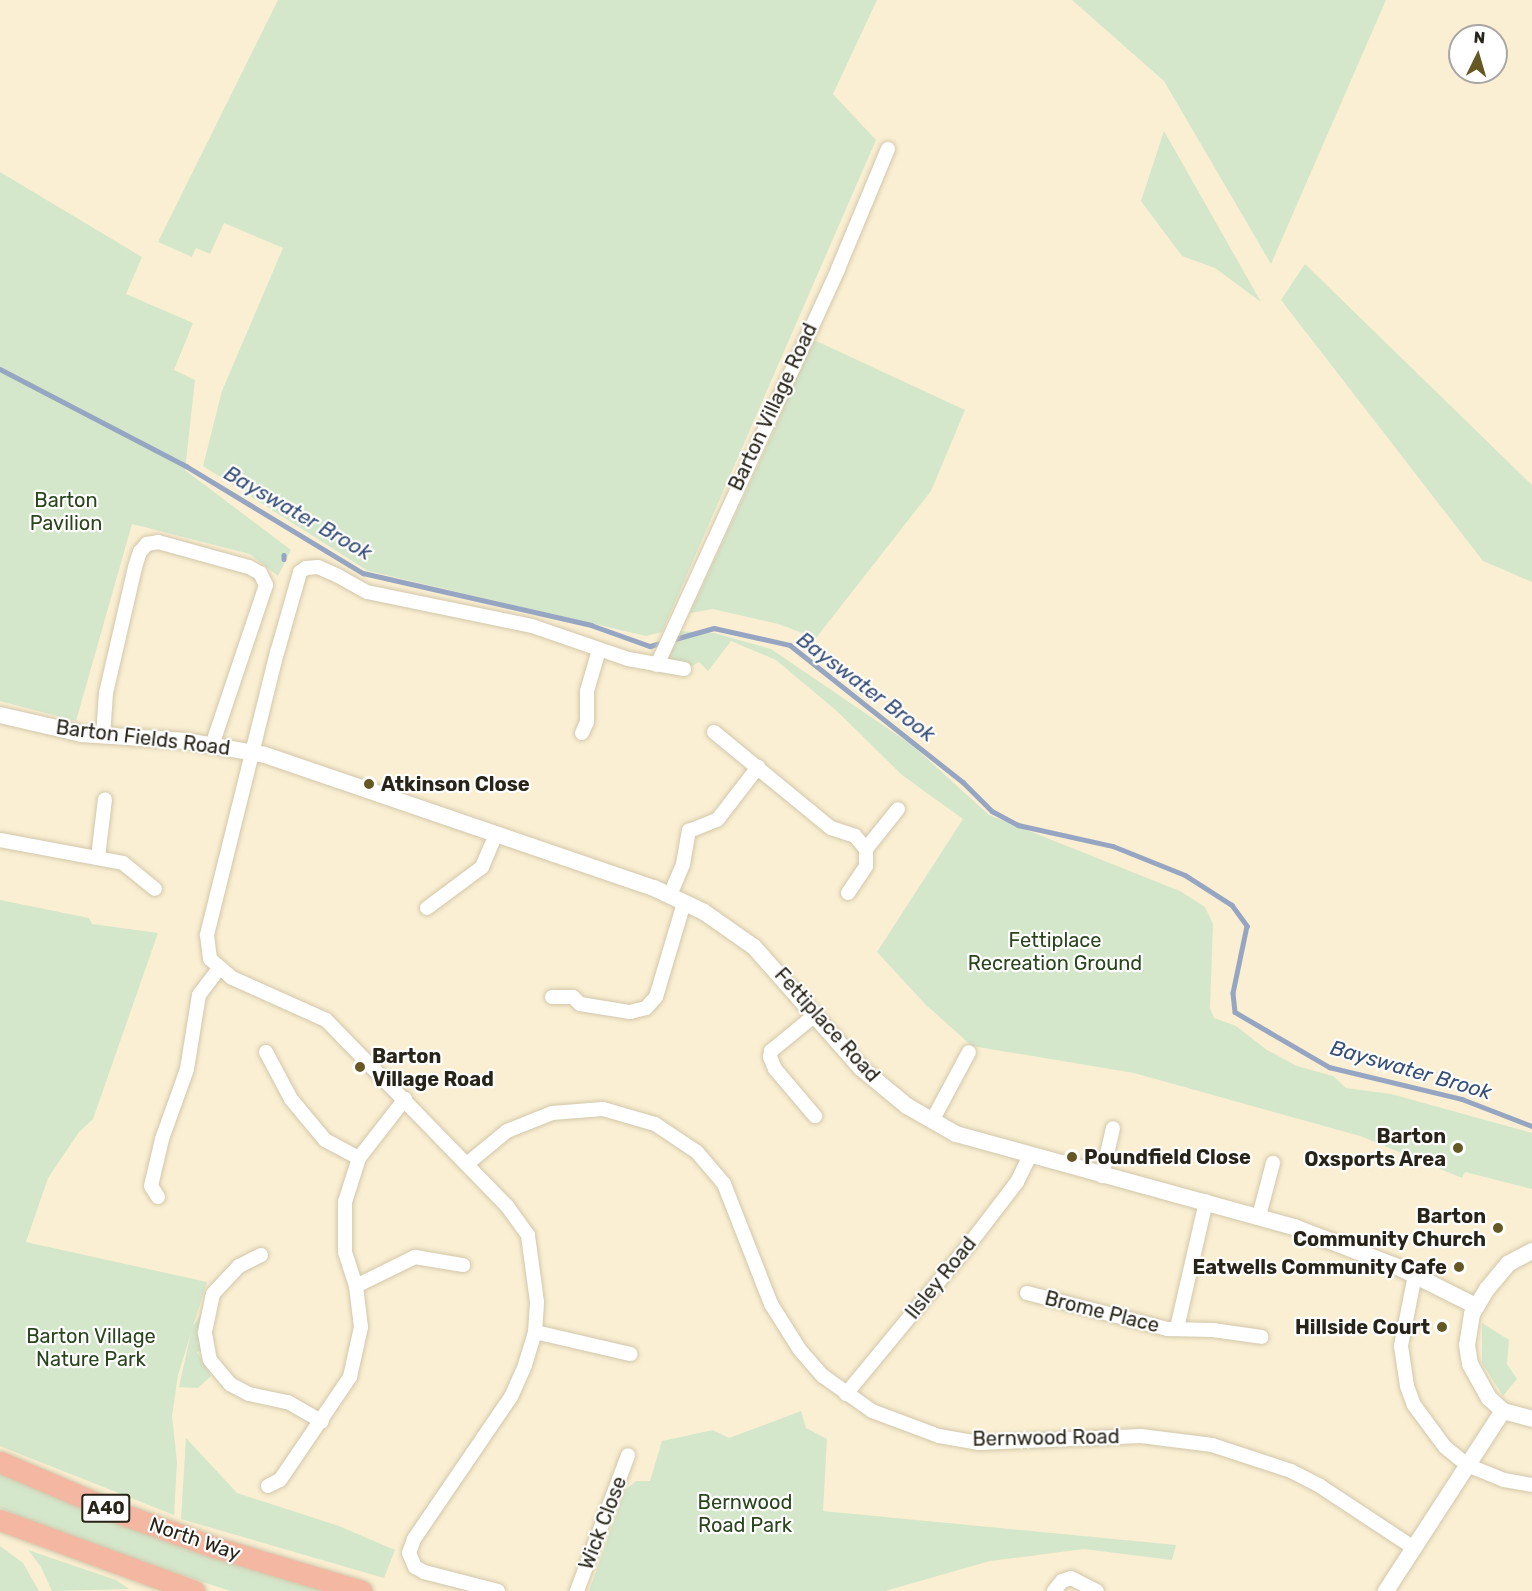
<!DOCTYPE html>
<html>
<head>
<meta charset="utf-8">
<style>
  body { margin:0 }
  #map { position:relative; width:1532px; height:1591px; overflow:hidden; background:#faefd2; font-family:Rubik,sans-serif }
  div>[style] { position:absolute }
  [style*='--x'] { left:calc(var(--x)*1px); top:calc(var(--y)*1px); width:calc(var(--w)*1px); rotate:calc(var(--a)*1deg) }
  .green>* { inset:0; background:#d4e7cb }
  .stream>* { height:4.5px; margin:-2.25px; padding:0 2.25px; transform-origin:2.25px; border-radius:2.25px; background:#96a6c2 }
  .roads { filter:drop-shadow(0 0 2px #d2c7ab) drop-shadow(0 0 2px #d2c7ab) }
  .minor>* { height:14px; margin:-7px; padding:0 7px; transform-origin:7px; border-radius:7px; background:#fff }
  .tertiary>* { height:16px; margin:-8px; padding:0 8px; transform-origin:8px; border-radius:8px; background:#fff }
  .trunk>* { height:21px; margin:-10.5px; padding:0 10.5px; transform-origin:10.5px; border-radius:10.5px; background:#f3b7a2 }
  .dots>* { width:16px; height:16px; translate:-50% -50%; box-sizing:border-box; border:3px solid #fff; border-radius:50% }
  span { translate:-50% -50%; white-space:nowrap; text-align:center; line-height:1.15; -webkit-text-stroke:4.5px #fff; paint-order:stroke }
  .shield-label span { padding:2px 4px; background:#fff; border:2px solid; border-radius:4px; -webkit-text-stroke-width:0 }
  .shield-label { font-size:18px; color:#282419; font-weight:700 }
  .street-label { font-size:20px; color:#282419 }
  .park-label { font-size:20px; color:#29451b }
  .poi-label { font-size:20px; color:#282419; font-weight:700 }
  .left { translate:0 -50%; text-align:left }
  .right { translate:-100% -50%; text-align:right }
  .water-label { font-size:21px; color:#374e77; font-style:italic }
  .north { position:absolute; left:1448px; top:24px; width:60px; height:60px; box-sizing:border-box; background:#fff; border:2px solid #a9a7a3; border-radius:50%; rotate:5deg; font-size:16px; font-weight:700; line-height:24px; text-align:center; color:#282419 }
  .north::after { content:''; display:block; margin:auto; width:21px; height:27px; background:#655825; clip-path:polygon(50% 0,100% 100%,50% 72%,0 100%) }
</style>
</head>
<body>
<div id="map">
  <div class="green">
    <div style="clip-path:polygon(278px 0,877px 0,833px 94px,876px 140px,662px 632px,646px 636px,368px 571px,203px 466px,222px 391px,283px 248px,224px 223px,210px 254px,196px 248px,192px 257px,158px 242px)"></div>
    <div style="clip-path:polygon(1072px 0,1386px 0,1271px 264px,1164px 81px)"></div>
    <div style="clip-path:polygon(1164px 131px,1261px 302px,1215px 268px,1182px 256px,1141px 201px)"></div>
    <div style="clip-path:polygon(0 172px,142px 257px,126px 294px,193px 323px,174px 370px,195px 380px,185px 470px,291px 550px,278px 576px,250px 554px,132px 524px,76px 721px,0 701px)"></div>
    <div style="clip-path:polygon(1305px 264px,1532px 485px,1532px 582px,1483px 561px,1281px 300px)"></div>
    <div style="clip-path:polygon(812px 339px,965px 410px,931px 491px,816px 638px,778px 624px,713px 609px,690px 613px,773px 433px)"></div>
    <div style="clip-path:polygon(676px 631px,714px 633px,771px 649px,912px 745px,989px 815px,1180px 891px,1205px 907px,1213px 924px,1210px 1008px,1214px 1018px,1236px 1026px,1267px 1050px,1297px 1066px,1333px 1076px,1346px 1088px,1391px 1094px,1532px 1133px,1532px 1189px,1465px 1172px,1462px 1178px,1360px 1136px,1134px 1073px,972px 1046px,926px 1005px,877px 952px,963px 819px,902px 775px,839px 713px,776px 660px,731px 641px,708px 671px,699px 662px,692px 666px,666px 660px)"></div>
    <div style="clip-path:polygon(0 900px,89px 918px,92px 924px,158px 933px,93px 1119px,79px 1132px,48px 1178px,26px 1242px,207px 1282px,193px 1326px,202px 1313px,201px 1351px,197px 1352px,211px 1376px,198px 1388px,179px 1387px,191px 1333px,178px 1375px,172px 1416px,177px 1462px,174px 1515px,0 1446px)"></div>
    <div style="clip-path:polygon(1482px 1323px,1509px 1340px,1507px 1364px,1517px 1379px,1503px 1396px,1482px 1363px)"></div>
    <div style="clip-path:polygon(801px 1411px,806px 1428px,827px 1439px,823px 1511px,1176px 1545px,1172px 1560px,1084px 1549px,990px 1561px,885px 1591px,589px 1591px,625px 1490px,636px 1481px,650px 1481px,662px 1441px,713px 1430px,729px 1438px)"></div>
    <div style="clip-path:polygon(186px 1438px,237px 1493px,339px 1526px,395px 1550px,384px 1578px,181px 1519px)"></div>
    <div style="clip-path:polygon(0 1471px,330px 1591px,230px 1591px,61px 1534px,0 1508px)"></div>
    <div style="clip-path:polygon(0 1546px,23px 1563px,39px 1591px,0 1591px)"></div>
    <div style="clip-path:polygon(28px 1550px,116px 1580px,129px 1589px,52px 1591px,41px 1567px)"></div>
  </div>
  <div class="stream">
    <div style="--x:0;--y:369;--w:210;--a:27.5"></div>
    <div style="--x:186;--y:466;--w:207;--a:31.2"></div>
    <div style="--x:363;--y:573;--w:234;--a:12.8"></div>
    <div style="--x:591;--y:625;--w:63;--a:19.6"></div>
    <div style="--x:650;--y:646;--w:66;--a:-15.7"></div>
    <div style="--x:714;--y:628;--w:78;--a:12.6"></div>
    <div style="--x:790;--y:645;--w:221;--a:38.4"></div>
    <div style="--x:963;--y:782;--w:41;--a:45"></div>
    <div style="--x:992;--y:811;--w:30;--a:28"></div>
    <div style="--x:1018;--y:825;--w:97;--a:12.5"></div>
    <div style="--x:1113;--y:846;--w:78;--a:21.9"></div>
    <div style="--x:1185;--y:875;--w:56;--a:32.6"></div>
    <div style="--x:1232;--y:905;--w:26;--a:54"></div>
    <div style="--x:1247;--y:926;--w:68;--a:101.8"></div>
    <div style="--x:1233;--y:993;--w:19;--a:84"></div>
    <div style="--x:1235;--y:1012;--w:109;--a:30.3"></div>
    <div style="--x:1329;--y:1067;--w:137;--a:13.5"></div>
    <div style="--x:1462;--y:1099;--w:75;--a:21.1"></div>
    <div style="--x:284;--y:555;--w:4;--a:90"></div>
  </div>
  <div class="roads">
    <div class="minor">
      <div style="--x:657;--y:665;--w:435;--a:-65.4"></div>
      <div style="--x:838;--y:269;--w:130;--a:-67.4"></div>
      <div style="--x:714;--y:732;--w:151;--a:39.4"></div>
      <div style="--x:831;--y:828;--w:25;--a:18"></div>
      <div style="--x:855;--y:836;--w:17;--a:50"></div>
      <div style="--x:582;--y:733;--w:12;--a:-66"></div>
      <div style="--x:587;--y:722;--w:31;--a:-90"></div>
      <div style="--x:587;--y:691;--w:43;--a:-73.7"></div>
      <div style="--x:103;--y:736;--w:43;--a:-86"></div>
      <div style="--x:106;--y:693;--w:129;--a:-77"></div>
      <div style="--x:135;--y:567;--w:16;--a:-72"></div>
      <div style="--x:140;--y:552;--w:11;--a:-49"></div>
      <div style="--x:147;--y:544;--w:11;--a:-10"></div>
      <div style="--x:158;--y:542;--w:94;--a:15.4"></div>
      <div style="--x:249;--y:567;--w:13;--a:29"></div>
      <div style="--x:260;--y:573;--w:13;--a:63"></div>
      <div style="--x:266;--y:585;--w:169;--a:108.6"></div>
      <div style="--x:0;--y:840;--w:125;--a:10.6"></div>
      <div style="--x:123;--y:863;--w:41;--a:39.1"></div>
      <div style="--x:98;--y:857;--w:58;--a:-83.1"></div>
      <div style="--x:848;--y:893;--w:32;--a:-56"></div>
      <div style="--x:866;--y:866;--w:17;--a:-90"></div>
      <div style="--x:866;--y:849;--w:51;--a:-51.3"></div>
      <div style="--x:670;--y:895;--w:34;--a:-67"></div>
      <div style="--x:683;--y:864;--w:34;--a:-80"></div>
      <div style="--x:689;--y:831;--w:31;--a:-22"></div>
      <div style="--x:718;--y:819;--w:66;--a:-52.4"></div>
      <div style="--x:427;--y:908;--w:69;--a:-36.7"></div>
      <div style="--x:482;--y:867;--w:36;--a:-67"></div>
      <div style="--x:552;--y:997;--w:21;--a:0"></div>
      <div style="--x:573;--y:997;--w:10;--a:45"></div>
      <div style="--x:580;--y:1004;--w:51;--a:9.1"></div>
      <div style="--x:630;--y:1012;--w:16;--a:-14"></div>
      <div style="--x:646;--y:1008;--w:15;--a:-48"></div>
      <div style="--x:656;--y:997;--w:98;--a:-73.4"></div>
      <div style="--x:815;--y:1015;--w:57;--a:140.7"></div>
      <div style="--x:771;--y:1051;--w:6;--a:99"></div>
      <div style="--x:770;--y:1057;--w:13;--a:67"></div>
      <div style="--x:775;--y:1069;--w:62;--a:49.6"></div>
      <div style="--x:266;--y:1052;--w:53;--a:62"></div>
      <div style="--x:291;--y:1099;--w:53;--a:50.3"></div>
      <div style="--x:325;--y:1140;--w:38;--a:28"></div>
      <div style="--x:932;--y:1121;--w:78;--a:-61.8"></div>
      <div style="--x:467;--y:1164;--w:52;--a:-39.5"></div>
      <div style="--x:507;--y:1131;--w:48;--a:-21.8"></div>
      <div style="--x:552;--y:1113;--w:51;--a:-4.5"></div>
      <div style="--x:603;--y:1109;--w:54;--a:16.1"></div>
      <div style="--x:655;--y:1124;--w:50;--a:33.7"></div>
      <div style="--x:697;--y:1152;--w:42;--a:49.8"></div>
      <div style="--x:724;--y:1184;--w:129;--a:68.6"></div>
      <div style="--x:771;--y:1304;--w:54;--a:57.8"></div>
      <div style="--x:800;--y:1350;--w:35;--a:49"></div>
      <div style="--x:823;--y:1376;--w:60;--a:35.5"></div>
      <div style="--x:872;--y:1411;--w:72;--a:20.5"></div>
      <div style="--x:939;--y:1436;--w:41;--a:9.9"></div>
      <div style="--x:979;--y:1443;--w:162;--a:-2.5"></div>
      <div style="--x:1141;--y:1436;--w:72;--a:7.2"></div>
      <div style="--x:1212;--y:1445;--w:83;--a:18.2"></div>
      <div style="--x:1291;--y:1471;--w:33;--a:27"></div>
      <div style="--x:1320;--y:1486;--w:113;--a:33.4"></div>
      <div style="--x:1102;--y:1176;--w:49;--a:-77.1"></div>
      <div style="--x:158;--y:1197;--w:13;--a:-122"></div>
      <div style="--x:151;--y:1186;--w:48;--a:-76.8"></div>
      <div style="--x:162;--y:1139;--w:74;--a:-70.3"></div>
      <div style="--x:187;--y:1069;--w:75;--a:-80.8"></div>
      <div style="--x:199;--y:995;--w:34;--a:-53"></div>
      <div style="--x:1259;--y:1216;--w:55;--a:-75.2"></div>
      <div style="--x:261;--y:1255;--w:25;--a:153"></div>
      <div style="--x:239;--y:1266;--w:38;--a:133"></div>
      <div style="--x:213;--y:1294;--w:40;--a:102"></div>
      <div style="--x:205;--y:1333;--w:27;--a:80"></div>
      <div style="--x:210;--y:1360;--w:31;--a:50"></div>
      <div style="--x:230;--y:1384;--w:21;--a:28"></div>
      <div style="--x:249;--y:1394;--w:40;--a:12"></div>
      <div style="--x:288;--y:1402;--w:39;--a:30"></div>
      <div style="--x:1415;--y:1275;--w:72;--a:101.2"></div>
      <div style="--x:1401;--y:1346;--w:40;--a:81.5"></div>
      <div style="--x:1407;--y:1386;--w:20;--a:70"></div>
      <div style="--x:1414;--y:1405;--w:52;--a:53.6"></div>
      <div style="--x:1445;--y:1447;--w:28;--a:39"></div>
      <div style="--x:1467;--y:1465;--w:40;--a:22"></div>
      <div style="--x:1504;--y:1480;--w:28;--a:10"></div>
      <div style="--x:356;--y:1286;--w:66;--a:-26.2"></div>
      <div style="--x:415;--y:1257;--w:49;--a:9.5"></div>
      <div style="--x:1027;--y:1293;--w:145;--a:14.4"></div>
      <div style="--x:1167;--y:1329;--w:46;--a:1.2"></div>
      <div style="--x:1213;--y:1330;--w:49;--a:8.1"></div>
      <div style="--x:1177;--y:1328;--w:130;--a:-77.1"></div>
      <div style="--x:535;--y:1332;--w:98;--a:13"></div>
      <div style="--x:846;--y:1394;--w:192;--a:-50.5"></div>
      <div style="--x:968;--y:1246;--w:81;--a:-52.6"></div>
      <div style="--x:1017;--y:1182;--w:28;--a:-64"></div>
      <div style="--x:268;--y:1486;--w:13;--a:-27"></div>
      <div style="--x:280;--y:1480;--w:125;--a:-55.8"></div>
      <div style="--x:350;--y:1377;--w:51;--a:-77.6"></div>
      <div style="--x:361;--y:1327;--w:41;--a:-97"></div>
      <div style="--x:356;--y:1286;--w:36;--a:-108"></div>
      <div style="--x:345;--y:1252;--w:50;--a:-90"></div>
      <div style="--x:345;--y:1202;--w:46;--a:-72.3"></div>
      <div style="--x:359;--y:1158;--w:75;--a:-52.1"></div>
      <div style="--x:498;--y:1591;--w:76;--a:-165.6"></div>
      <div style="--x:424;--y:1572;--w:10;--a:-151"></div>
      <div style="--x:415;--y:1567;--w:15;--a:-113"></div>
      <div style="--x:409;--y:1553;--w:15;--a:-70"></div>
      <div style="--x:414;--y:1539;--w:172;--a:-55.7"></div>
      <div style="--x:511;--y:1397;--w:35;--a:-66"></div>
      <div style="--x:525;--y:1365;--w:34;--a:-73"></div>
      <div style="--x:535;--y:1332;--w:30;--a:-86"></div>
      <div style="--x:537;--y:1302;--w:68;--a:-97.7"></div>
      <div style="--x:528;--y:1235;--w:36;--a:-126"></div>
      <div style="--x:507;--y:1206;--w:260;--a:-134.2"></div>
      <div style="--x:326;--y:1020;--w:103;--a:-155.9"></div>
      <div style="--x:232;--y:978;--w:29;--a:-139"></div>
      <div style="--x:210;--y:959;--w:24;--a:-97"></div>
      <div style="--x:207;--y:935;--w:291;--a:-76.1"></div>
      <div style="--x:277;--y:653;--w:84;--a:-74.1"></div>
      <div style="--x:300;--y:572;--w:7;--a:-34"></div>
      <div style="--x:306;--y:568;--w:12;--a:-5"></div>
      <div style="--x:318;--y:567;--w:22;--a:24"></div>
      <div style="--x:338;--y:576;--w:33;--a:29"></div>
      <div style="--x:367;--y:592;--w:168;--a:11.6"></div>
      <div style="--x:532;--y:626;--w:102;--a:19"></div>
      <div style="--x:628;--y:659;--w:57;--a:10.1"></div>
      <div style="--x:577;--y:1591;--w:145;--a:-69.4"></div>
      <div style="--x:1054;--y:1591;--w:13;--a:-51"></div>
      <div style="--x:1062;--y:1581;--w:9;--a:-18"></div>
      <div style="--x:1071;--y:1578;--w:29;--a:27"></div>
    </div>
    <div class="tertiary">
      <div style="--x:0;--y:715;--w:84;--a:13"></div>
      <div style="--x:82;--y:734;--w:105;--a:3.8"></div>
      <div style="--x:187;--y:741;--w:79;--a:10.2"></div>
      <div style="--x:265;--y:755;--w:411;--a:18.9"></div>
      <div style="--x:654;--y:888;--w:55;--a:25.6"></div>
      <div style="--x:704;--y:912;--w:61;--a:35"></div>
      <div style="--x:754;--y:947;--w:162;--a:48.5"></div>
      <div style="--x:861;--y:1068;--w:60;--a:39.6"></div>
      <div style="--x:907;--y:1106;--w:56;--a:29.7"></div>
      <div style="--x:956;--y:1134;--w:351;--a:15.4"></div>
      <div style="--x:1294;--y:1227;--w:114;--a:21.1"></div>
      <div style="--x:1400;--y:1268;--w:85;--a:26.6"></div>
      <div style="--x:1532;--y:1251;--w:27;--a:152"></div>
      <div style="--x:1508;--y:1264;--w:33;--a:130"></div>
      <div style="--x:1487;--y:1289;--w:29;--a:121"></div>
      <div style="--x:1472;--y:1314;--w:31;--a:99"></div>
      <div style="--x:1467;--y:1345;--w:19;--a:81"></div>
      <div style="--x:1470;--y:1364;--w:39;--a:61"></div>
      <div style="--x:1489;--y:1398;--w:19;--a:43"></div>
      <div style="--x:1503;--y:1411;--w:30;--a:15"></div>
      <div style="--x:1386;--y:1591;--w:215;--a:-57"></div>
    </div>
    <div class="trunk">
      <div style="--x:0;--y:1462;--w:133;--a:23.1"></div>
      <div style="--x:122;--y:1514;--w:98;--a:19.7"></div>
      <div style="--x:214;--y:1547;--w:154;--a:16.6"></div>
      <div style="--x:0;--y:1520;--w:207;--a:20.1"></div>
    </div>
  </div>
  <div class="dots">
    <div style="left:369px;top:784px;background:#655825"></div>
    <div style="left:360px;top:1067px;background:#655825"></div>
    <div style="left:1458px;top:1148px;background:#655825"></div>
    <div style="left:1072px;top:1157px;background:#655825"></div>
    <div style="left:1498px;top:1228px;background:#655825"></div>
    <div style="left:1459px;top:1267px;background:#655825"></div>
    <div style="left:1442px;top:1327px;background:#655825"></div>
  </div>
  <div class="shield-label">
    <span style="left:106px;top:1508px">A40</span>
  </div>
  <div class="street-label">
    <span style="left:773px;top:407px;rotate:-65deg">Barton Village Road</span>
    <span style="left:143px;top:738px;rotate:7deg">Barton Fields Road</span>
    <span style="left:827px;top:1025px;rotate:48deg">Fettiplace Road</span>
    <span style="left:941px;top:1278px;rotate:-51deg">Ilsley Road</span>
    <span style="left:1102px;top:1312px;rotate:14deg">Brome Place</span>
    <span style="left:1046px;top:1438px;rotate:-1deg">Bernwood Road</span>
    <span style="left:603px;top:1523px;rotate:-69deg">Wick Close</span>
    <span style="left:195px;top:1539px;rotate:19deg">North Way</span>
  </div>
  <div class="park-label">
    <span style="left:66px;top:512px">Barton<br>Pavilion</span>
    <span style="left:1055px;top:952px">Fettiplace<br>Recreation Ground</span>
    <span style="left:91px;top:1348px">Barton Village<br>Nature Park</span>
    <span style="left:745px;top:1514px">Bernwood<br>Road Park</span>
  </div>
  <div class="poi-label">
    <span class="left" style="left:381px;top:784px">Atkinson Close</span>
    <span class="left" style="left:372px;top:1068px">Barton<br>Village Road</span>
    <span class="right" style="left:1446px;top:1148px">Barton<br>Oxsports Area</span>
    <span class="left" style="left:1084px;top:1157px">Poundfield Close</span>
    <span class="right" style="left:1486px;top:1228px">Barton<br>Community Church</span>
    <span class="right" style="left:1447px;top:1267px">Eatwells Community Cafe</span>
    <span class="right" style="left:1430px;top:1327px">Hillside Court</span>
  </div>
  <div class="water-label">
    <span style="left:298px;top:513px;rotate:30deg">Bayswater Brook</span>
    <span style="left:866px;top:687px;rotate:37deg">Bayswater Brook</span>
    <span style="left:1411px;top:1070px;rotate:16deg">Bayswater Brook</span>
  </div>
  <div class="north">N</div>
</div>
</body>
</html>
